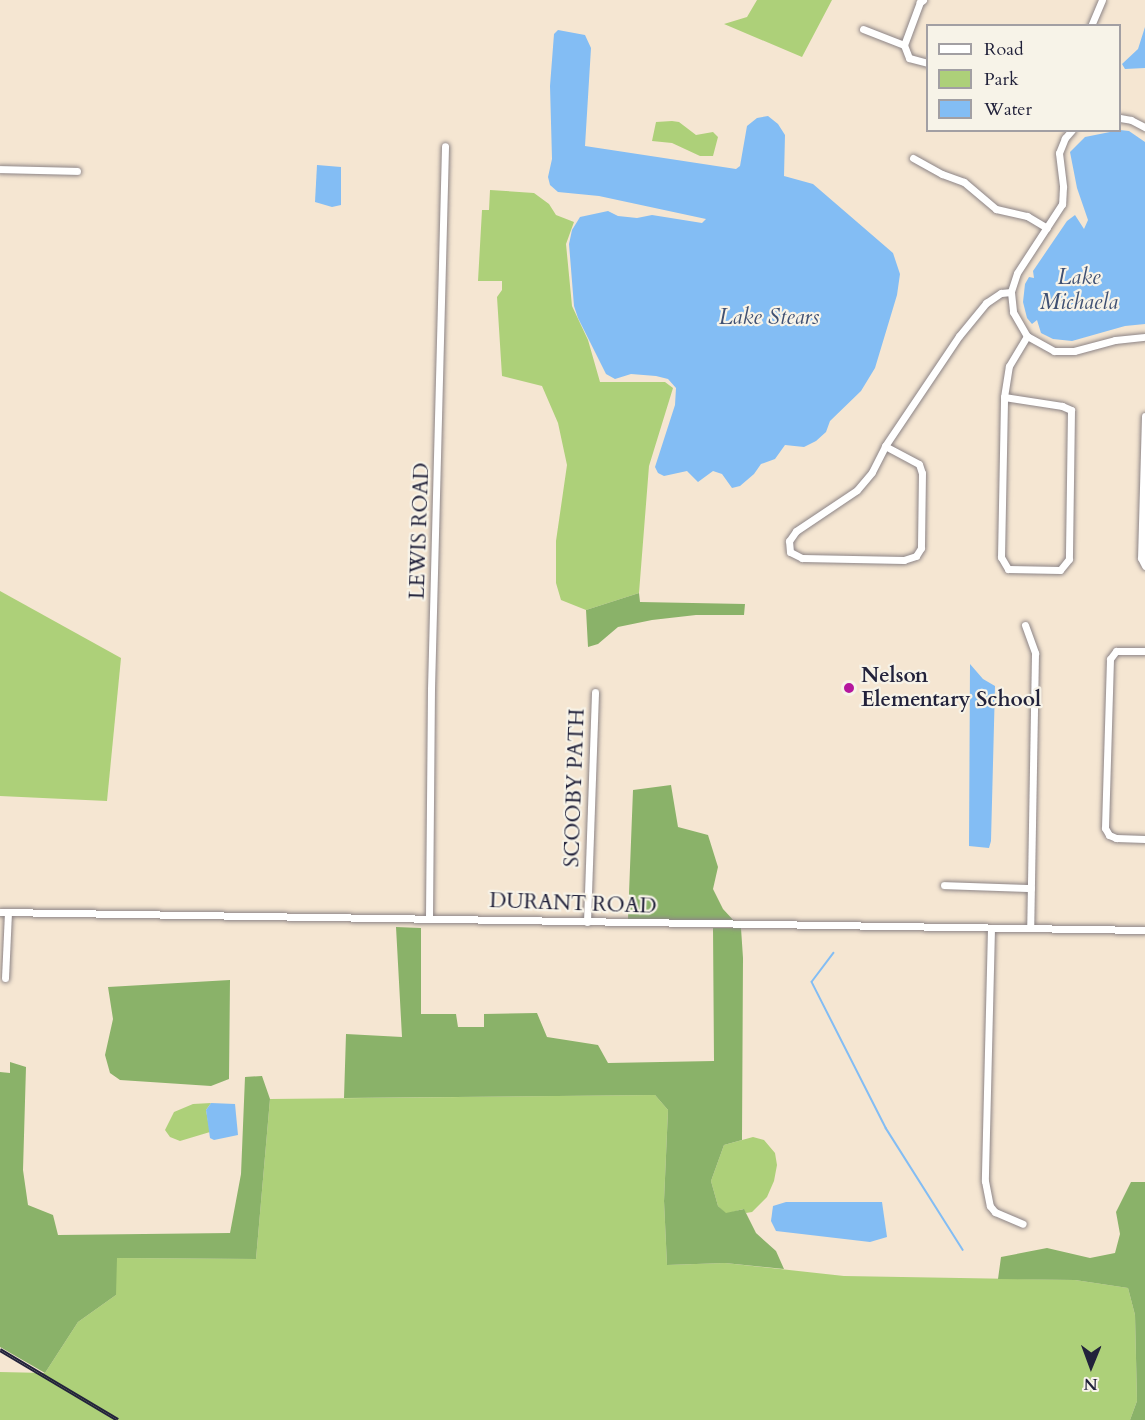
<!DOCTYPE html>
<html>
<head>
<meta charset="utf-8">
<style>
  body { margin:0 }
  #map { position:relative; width:1145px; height:1420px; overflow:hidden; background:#f5e6d2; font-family:Cardo,serif }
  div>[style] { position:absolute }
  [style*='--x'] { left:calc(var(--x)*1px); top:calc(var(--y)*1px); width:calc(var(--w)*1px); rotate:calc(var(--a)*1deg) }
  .green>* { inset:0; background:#add079 }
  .forest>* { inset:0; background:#8ab269 }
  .water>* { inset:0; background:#83bdf4 }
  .stream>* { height:1.5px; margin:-0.75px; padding:0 0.75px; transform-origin:0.75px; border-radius:0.75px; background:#83bdf4 }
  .roads { filter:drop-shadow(0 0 2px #8c8486) drop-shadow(0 0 2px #8c8486) }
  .minor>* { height:7px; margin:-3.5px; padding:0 3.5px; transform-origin:3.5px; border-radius:3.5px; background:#fff }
  .rail>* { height:4px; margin-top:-2px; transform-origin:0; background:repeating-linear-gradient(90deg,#f7f3e8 0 4.5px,#22223b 0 9px); box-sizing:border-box; border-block:2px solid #22223b }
  .dots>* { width:16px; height:16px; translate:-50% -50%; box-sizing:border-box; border:3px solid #f7f3e8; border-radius:50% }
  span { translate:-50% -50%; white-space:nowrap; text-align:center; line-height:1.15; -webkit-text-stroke:4.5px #f7f3e8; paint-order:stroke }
  .street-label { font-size:21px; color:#22223b }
  .poi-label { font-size:21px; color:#22223b; font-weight:700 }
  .left { translate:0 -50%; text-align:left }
  .water-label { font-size:22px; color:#3f5072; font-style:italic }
  .legend { position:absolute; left:926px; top:24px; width:195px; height:108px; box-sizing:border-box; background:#f7f3e8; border:2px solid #a29fa3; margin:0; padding:8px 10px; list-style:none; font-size:18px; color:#22223b }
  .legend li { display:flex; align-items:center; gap:12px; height:30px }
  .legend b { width:30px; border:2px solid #a29fa3 }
  .north { position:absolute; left:1061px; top:1336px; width:60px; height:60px; -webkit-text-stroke:4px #f7f3e8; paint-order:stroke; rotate:181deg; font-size:16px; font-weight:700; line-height:24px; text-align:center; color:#22223b }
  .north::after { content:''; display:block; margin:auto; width:21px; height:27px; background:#22223b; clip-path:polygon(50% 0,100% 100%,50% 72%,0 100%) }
</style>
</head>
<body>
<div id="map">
  <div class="green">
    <div style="clip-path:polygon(757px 0,832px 0,802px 57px,724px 24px,747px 17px)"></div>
    <div style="clip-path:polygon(672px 121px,679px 122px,696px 135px,713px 132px,718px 137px,713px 156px,700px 156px,672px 143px,652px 141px,656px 122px)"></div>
    <div style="clip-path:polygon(490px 190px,534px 193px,549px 204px,556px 215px,574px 222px,566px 244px,572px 306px,588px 340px,600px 382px,665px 382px,673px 388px,649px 466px,639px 593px,586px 610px,561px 600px,556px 583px,556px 541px,567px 465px,558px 423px,542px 386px,502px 376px,497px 297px,502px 290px,502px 281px,478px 281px,482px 210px,489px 210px)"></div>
    <div style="clip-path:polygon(0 591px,121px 658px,107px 801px,0 796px)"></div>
    <div style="clip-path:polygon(655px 1095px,668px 1110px,664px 1201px,667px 1265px,725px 1263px,844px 1276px,1075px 1280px,1128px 1288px,1135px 1315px,1137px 1401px,1130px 1420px,0 1420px,0 1372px,45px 1373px,78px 1322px,116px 1295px,116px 1258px,256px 1259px,270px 1099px)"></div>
    <div style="clip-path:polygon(211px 1103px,206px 1110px,210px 1132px,180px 1141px,170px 1137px,165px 1130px,174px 1112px,193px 1104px)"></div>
    <div style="clip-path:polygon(753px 1137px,764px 1140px,775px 1153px,777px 1165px,774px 1181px,767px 1197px,752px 1212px,746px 1213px,743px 1209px,726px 1214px,718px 1206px,711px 1181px,724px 1145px)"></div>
  </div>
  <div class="forest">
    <div style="clip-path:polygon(639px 593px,640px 602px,745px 604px,744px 615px,696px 615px,652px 620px,618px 627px,598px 644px,588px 647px,586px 610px)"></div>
    <div style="clip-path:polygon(671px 785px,678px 827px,708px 835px,718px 867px,713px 889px,723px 909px,735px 922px,628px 919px,633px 790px)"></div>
    <div style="clip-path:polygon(396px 927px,421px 928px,421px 1014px,456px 1014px,458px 1027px,484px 1027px,484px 1014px,537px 1013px,547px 1037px,598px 1045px,608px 1063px,714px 1061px,713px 928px,741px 928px,743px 958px,742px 1140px,724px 1145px,711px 1181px,718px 1206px,726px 1213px,744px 1209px,756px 1233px,776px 1251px,784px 1269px,725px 1263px,667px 1265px,664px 1201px,668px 1110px,655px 1095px,344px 1098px,346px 1034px,402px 1037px)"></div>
    <div style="clip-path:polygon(230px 980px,229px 1079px,211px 1086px,120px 1080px,110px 1073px,105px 1055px,113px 1019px,108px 987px)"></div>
    <div style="clip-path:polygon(10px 1062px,26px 1067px,23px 1170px,28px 1205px,53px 1215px,58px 1235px,230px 1233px,241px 1174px,245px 1077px,262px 1076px,270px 1099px,256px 1259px,117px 1258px,116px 1295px,78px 1322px,45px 1373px,0 1347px,0 1072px,10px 1073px)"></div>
    <div style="clip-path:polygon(1131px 1182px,1145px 1182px,1145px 1420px,1130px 1420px,1137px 1401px,1135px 1315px,1128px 1288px,1075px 1280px,998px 1279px,1001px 1257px,1047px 1248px,1090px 1258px,1115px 1253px,1120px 1234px,1116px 1212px)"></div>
  </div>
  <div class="water">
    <div style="clip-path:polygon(1145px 27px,1145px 68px,1125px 69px,1122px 64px,1138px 49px)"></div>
    <div style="clip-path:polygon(558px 30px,585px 35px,591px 48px,585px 146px,736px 169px,740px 166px,747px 126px,757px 118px,768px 116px,778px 124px,785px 135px,784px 176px,813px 184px,893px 253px,900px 274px,897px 295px,875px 368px,861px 391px,830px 421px,826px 432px,816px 441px,804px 447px,785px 445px,775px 459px,761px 464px,754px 474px,740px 486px,732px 488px,722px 474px,713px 471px,698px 482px,687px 471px,664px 476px,658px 473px,655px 467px,675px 405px,676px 388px,668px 379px,656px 376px,631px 374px,615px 379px,606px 374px,578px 318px,574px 306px,569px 244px,572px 230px,580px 217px,608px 211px,618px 216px,637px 218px,652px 215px,702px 223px,706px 219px,599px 196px,558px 192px,550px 185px,548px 177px,552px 159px,550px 86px,554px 34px)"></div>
    <div style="clip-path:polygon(1120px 130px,1129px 131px,1145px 142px,1145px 324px,1125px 326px,1072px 341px,1053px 339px,1041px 333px,1037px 320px,1032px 324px,1027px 318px,1023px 302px,1025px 284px,1029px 277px,1034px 278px,1033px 271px,1067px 221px,1075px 215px,1084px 229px,1088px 220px,1077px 188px,1070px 152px,1085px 137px)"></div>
    <div style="clip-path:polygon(317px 165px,341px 167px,341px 205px,332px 207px,315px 202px)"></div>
    <div style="clip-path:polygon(970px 664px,983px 679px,995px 686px,991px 841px,989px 848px,969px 846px)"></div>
    <div style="clip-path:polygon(211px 1103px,235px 1104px,238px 1135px,214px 1140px,210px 1138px,206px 1110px)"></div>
    <div style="clip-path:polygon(786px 1202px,882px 1202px,887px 1237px,870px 1242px,776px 1231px,771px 1221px,773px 1206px)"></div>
  </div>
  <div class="stream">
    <div style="--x:834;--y:953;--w:36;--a:127"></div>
    <div style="--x:812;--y:982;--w:164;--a:63.1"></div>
    <div style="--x:886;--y:1128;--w:144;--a:57.7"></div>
  </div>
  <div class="roads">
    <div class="minor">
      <div style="--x:923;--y:0;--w:4;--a:146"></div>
      <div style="--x:920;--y:2;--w:46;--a:110.4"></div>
      <div style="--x:904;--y:45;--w:14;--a:69"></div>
      <div style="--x:909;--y:58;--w:20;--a:15"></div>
      <div style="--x:1091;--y:26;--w:28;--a:-67"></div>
      <div style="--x:863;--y:29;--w:44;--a:21.3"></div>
      <div style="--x:1120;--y:118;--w:11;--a:10"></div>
      <div style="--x:1131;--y:120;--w:16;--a:27"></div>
      <div style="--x:1072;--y:130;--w:11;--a:131"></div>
      <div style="--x:1065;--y:138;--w:16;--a:112"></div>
      <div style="--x:1059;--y:153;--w:34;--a:83"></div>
      <div style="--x:1063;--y:187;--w:17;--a:93"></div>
      <div style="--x:1062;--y:204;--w:82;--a:123.1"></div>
      <div style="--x:1017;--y:273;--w:20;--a:108"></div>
      <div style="--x:1011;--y:292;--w:20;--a:84"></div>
      <div style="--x:1013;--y:312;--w:28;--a:60"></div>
      <div style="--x:1027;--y:336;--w:31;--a:29"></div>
      <div style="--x:1054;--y:351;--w:20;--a:0"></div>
      <div style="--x:1074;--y:351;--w:42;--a:-15"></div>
      <div style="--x:1115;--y:340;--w:30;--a:-6"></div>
      <div style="--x:913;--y:158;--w:33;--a:29"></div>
      <div style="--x:942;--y:174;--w:23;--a:20"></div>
      <div style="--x:964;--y:182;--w:42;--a:40.2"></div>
      <div style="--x:996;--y:209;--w:32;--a:13"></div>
      <div style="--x:1027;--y:216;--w:23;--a:31"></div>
      <div style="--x:0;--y:169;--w:77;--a:1.5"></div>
      <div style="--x:1004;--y:397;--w:59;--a:8.8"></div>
      <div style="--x:1062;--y:406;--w:10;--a:24"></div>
      <div style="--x:1071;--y:410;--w:149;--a:90.8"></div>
      <div style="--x:1069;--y:559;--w:14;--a:129"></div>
      <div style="--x:1060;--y:570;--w:52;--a:-178.9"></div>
      <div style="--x:1008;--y:569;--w:14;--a:-120"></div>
      <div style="--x:1001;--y:557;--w:160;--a:-88.9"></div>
      <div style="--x:1004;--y:397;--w:31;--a:-81"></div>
      <div style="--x:1009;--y:366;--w:35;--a:-59"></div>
      <div style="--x:1145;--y:416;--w:142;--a:91.6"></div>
      <div style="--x:1141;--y:558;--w:9;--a:63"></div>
      <div style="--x:885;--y:446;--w:38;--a:28"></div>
      <div style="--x:919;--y:464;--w:9;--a:72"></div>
      <div style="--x:922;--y:473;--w:75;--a:90.8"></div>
      <div style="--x:921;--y:548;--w:9;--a:122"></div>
      <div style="--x:916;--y:556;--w:13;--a:162"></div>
      <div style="--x:904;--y:560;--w:102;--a:-178.9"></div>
      <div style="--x:802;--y:558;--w:13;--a:-153"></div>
      <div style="--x:790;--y:552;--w:11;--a:-95"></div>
      <div style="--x:789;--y:541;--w:12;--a:-55"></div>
      <div style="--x:796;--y:531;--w:73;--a:-33.9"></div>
      <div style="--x:857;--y:490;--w:23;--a:-50"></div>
      <div style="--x:872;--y:472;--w:29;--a:-63"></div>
      <div style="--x:885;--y:446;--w:133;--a:-56.1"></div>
      <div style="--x:959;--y:336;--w:43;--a:-50.7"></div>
      <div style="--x:986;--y:303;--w:18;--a:-34"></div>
      <div style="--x:1001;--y:293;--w:10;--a:-6"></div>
      <div style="--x:1025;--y:625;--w:30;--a:70"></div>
      <div style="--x:1035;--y:653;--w:275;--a:91"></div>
      <div style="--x:1145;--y:651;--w:29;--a:180"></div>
      <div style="--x:1116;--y:651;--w:10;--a:127"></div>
      <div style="--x:1110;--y:659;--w:169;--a:91.7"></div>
      <div style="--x:1105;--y:828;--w:8;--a:60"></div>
      <div style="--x:1109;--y:835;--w:8;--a:23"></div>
      <div style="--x:1116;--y:838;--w:29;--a:2"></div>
      <div style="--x:944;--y:885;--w:87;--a:2"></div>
      <div style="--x:0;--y:912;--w:1145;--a:0.9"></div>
      <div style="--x:429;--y:917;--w:228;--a:-89.5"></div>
      <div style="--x:431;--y:689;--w:543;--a:-88.52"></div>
      <div style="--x:587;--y:922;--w:230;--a:-88"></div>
      <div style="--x:991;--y:928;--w:253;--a:91.4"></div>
      <div style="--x:985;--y:1181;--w:25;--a:79"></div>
      <div style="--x:990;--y:1206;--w:8;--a:50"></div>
      <div style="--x:995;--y:1212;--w:30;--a:23"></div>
      <div style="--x:5;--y:978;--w:65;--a:-87.4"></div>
    </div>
  </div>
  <div class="rail">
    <div style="--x:0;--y:1350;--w:137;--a:30.7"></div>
  </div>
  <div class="dots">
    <div style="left:849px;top:688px;background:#b5179e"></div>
  </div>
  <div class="street-label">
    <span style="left:420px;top:531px;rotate:-88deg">LEWIS ROAD</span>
    <span style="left:575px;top:788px;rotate:-88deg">SCOOBY PATH</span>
    <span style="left:573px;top:904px;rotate:2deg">DURANT ROAD</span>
  </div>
  <div class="poi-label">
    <span class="left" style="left:861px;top:688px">Nelson<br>Elementary School</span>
  </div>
  <div class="water-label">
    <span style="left:1079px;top:290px">Lake<br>Michaela</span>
    <span style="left:769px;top:318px">Lake Stears</span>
  </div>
  <ul class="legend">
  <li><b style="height:8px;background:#fff"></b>Road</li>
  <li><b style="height:16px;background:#add079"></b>Park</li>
  <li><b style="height:16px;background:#83bdf4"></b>Water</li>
  </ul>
  <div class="north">N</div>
</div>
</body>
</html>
